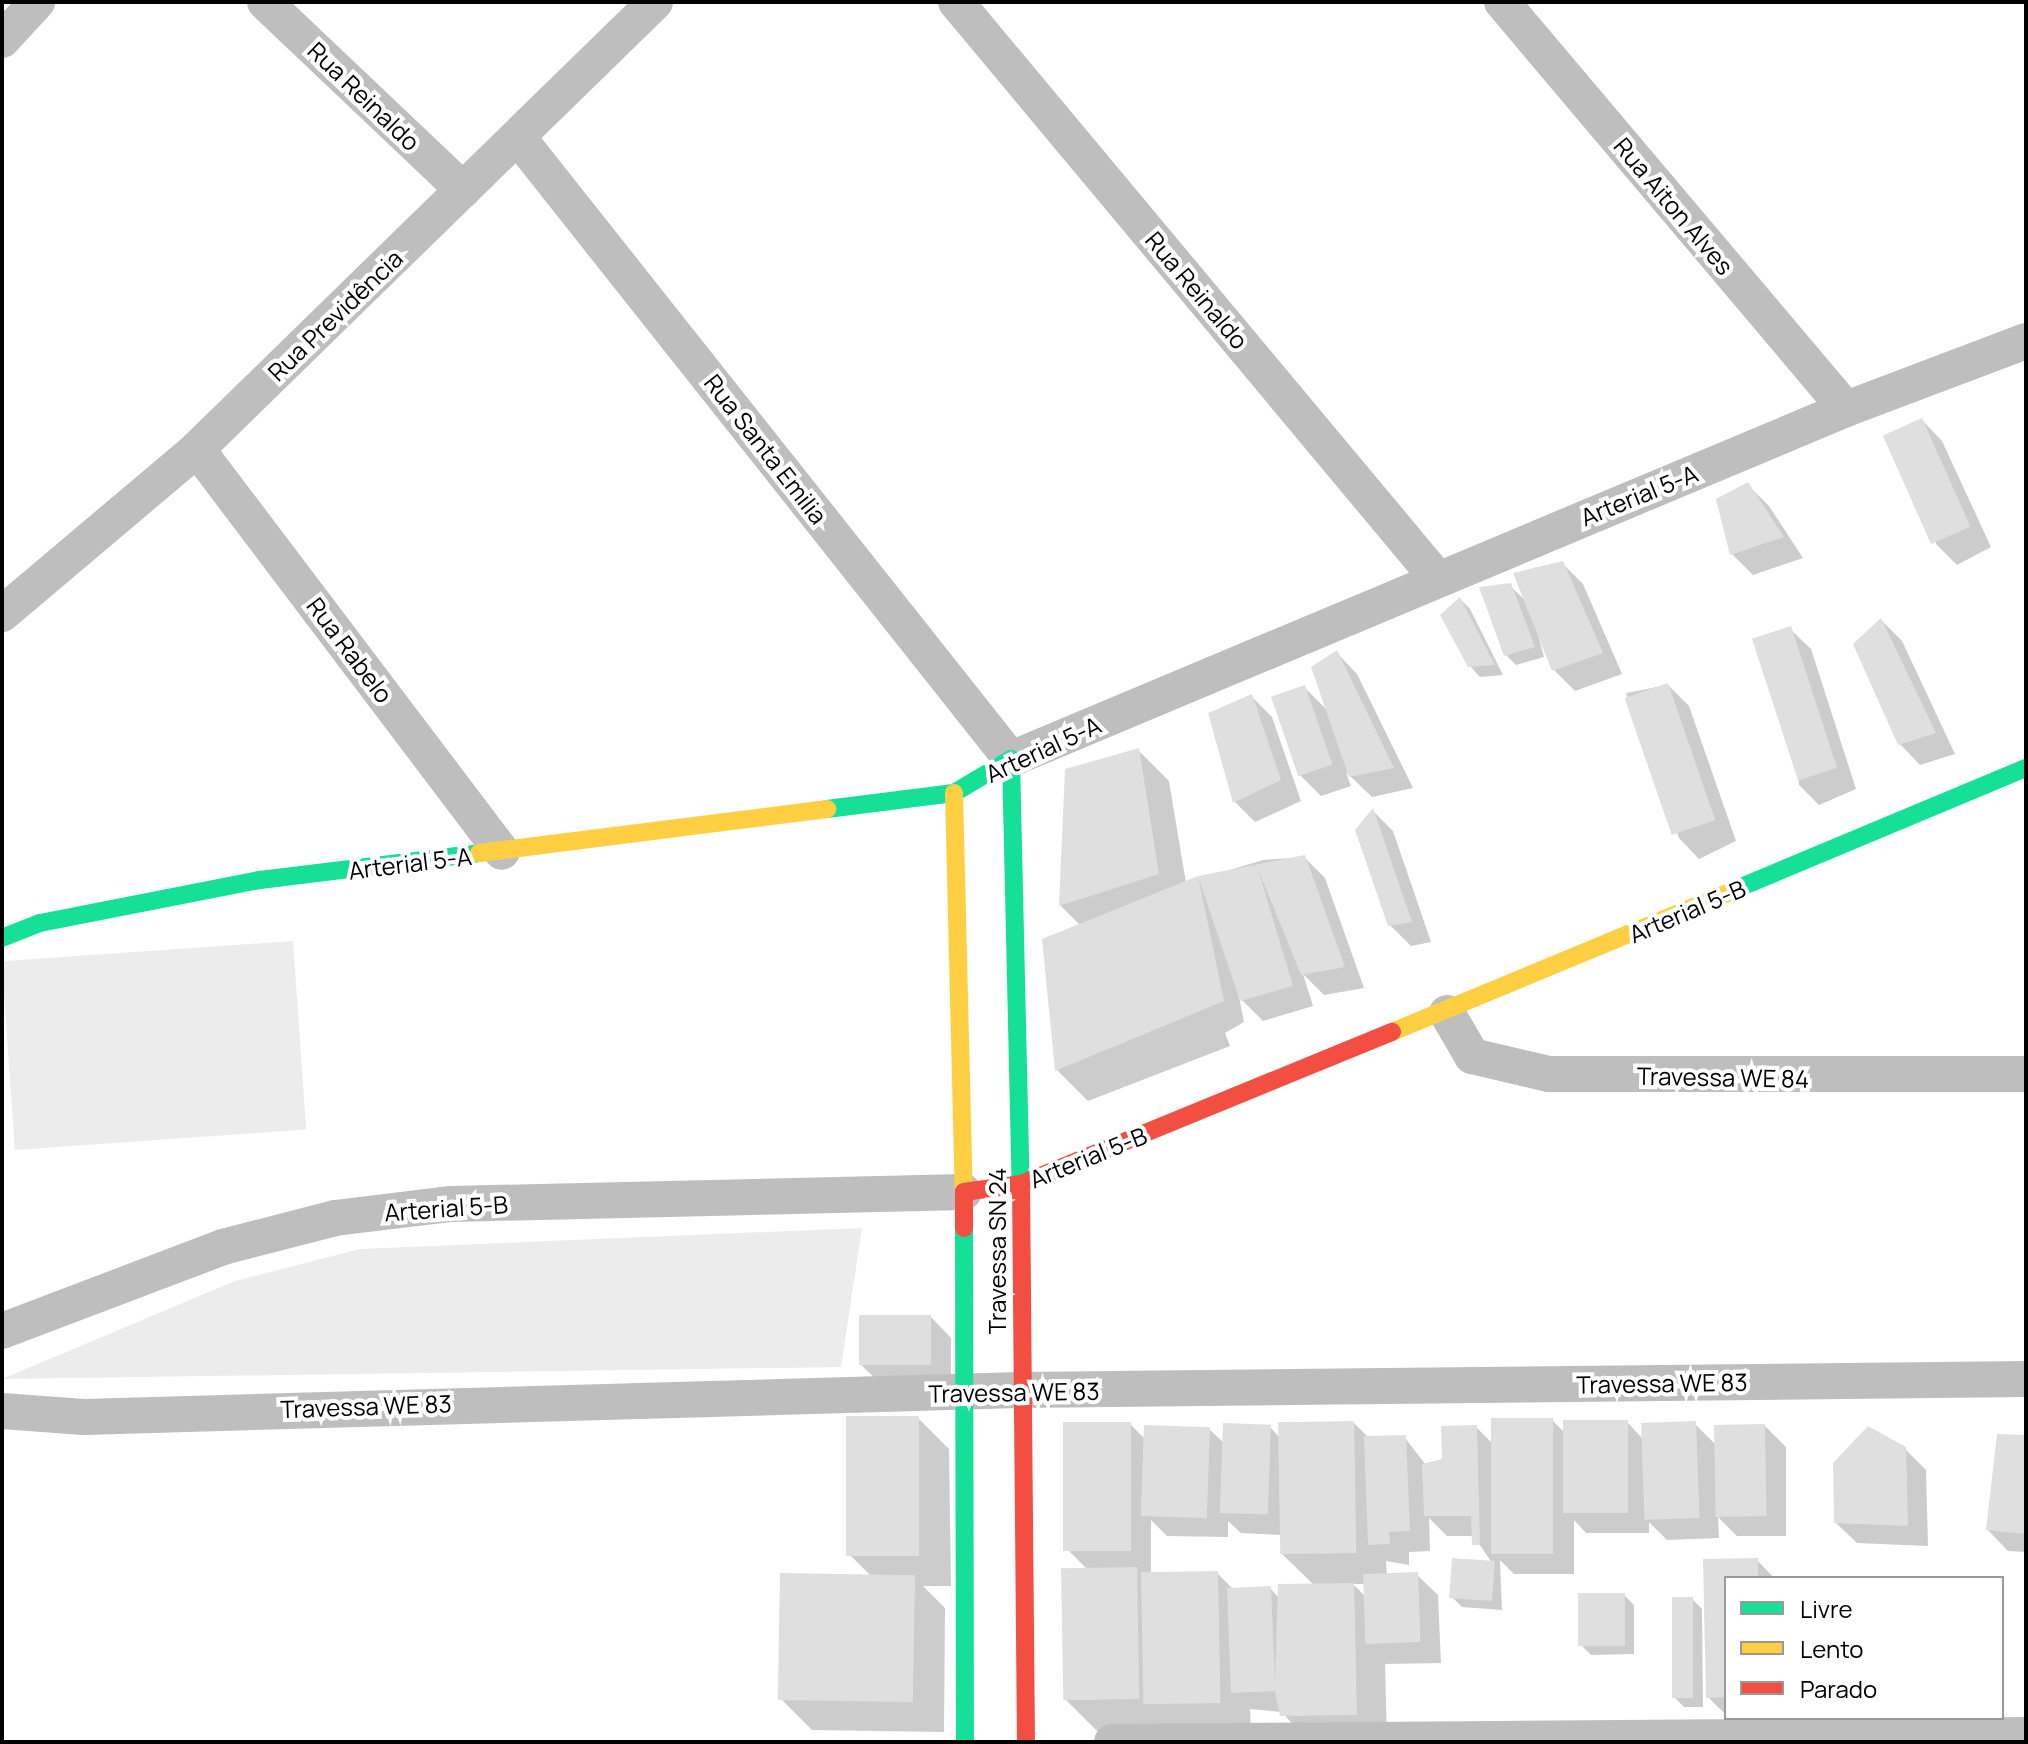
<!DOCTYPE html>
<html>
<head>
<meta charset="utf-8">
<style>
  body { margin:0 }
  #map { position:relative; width:2028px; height:1744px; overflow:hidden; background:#fff; font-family:Manrope,sans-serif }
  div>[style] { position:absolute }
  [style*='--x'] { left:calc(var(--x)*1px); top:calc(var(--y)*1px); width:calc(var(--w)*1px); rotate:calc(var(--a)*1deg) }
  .green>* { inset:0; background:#ececec; transform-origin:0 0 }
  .shadow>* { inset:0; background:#0003 }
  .building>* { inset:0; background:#dfdfdf; transform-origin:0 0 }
  .street>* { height:36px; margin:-18px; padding:0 18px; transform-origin:18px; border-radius:18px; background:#bebebe }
  .fast>* { height:18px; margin:-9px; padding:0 9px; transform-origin:9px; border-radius:9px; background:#16e098 }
  .slow>* { height:18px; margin:-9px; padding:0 9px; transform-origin:9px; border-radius:9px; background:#ffcf43 }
  .jam>* { height:18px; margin:-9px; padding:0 9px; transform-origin:9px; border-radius:9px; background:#f24e42 }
  span { translate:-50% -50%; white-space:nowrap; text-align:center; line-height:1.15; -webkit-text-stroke:8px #fff; paint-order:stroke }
  .street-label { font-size:24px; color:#000 }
  .frame { position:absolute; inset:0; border:4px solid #000; pointer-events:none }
  .legend { position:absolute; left:1724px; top:1576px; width:280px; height:144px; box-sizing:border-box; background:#fff; border:2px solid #999; margin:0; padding:10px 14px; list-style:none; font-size:24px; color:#000 }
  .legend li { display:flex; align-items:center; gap:16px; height:40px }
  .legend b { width:40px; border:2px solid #999 }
</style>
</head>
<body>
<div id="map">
  <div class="green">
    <div style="left:293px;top:941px;width:189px;height:292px;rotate:86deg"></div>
    <div style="clip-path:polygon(862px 1228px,841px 1367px,2px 1379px,235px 1281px,360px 1249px)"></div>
  </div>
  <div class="shadow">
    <div style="clip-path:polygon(1922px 420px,1942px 441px,1991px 547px,1957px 565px,1936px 544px)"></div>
    <div style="clip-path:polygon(1748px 485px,1769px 506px,1803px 558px,1753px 575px,1732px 554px,1718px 500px)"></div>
    <div style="clip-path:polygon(1562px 563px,1583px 584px,1622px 674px,1575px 691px,1554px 670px,1534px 620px,1544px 657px,1516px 665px,1506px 655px,1510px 586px,1526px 601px)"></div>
    <div style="clip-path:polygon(1460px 599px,1470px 609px,1503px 675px,1480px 677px,1470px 666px)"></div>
    <div style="clip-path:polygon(1881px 620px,1902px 641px,1955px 754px,1920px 765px,1900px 744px)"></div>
    <div style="clip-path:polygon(1790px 629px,1811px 649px,1856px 789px,1819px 805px,1799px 785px)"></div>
    <div style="clip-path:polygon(1337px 653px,1357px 674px,1413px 788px,1372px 797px,1346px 772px,1351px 786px,1321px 796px,1300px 775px,1304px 687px,1328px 711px)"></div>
    <div style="clip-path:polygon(1668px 685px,1689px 706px,1736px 841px,1699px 859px,1679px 838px,1626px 693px)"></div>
    <div style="clip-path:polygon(1251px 696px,1272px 717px,1301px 801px,1255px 822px,1235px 802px)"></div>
    <div style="clip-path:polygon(1138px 750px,1169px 781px,1186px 883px,1263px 860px,1304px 857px,1325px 878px,1364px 988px,1324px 995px,1303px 974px,1313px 1006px,1263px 1021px,1239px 997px,1244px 1022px,1225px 1033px,1230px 1046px,1088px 1101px,1057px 1070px,1044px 940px,1080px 925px,1061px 906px,1067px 771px)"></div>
    <div style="clip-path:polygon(1373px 811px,1393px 831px,1431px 942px,1411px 946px,1390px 925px)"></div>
    <div style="clip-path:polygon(931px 1317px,951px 1338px,951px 1385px,882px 1385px,861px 1365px)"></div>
    <div style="clip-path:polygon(918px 1418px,949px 1449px,951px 1586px,923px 1586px,945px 1608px,944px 1732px,812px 1730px,781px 1699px,871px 1576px,850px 1555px)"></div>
    <div style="clip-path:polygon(evenodd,1552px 1420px,1565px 1433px,1627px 1422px,1643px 1439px,1695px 1424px,1716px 1445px,1765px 1426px,1786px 1447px,1786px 1536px,1737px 1536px,1718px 1517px,1719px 1538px,1667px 1540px,1649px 1522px,1649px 1533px,1586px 1533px,1574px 1520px,1574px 1574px,1514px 1574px,1500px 1560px,1502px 1610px,1462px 1607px,1452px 1597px,1492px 1563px,1474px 1536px,1447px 1536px,1429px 1518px,1430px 1551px,1409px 1552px,1409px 1565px,1386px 1561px,1387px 1578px,1417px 1575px,1438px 1595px,1441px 1663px,1385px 1664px,1387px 1742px,1308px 1742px,1282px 1712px,1250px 1709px,1251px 1733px,1097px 1731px,1066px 1700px,1088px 1570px,1070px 1552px,1130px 1424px,1146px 1440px,1209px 1429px,1224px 1443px,1270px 1427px,1280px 1438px,1354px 1423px,1369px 1438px,1405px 1438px,1426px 1465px,1444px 1460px,1476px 1427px,1493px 1444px,1552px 1420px,1151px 1520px,1167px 1536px,1228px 1537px,1228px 1521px,1241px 1533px,1282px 1535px,1282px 1554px,1314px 1585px,1280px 1599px,1270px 1588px,1234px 1590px,1217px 1573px,1151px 1574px,1151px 1520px,1552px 1420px,1353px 1584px,1365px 1584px,1366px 1597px,1353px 1584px)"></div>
    <div style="clip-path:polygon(2026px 1437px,2026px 1552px,2008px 1551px,1988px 1530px)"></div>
    <div style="clip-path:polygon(1905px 1449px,1926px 1470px,1928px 1546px,1857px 1543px,1836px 1523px)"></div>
    <div style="clip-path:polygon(1757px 1560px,1774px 1578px,1726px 1578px,1726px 1715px,1708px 1697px,1705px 1561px)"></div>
    <div style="clip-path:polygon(1624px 1595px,1634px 1605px,1634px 1654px,1591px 1655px,1581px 1645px)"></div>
    <div style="clip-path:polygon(1692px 1599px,1702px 1609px,1703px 1707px,1684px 1707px,1674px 1697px)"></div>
  </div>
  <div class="building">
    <div style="left:1922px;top:418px;width:119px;height:43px;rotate:66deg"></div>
    <div style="clip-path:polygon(1748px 482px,1784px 537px,1730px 555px,1716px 499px)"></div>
    <div style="clip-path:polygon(1563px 561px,1603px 653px,1552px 671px,1513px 573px)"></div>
    <div style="clip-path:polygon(1511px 583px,1535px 647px,1504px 656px,1479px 587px)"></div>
    <div style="clip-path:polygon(1460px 597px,1495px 665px,1468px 667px,1440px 615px)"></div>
    <div style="clip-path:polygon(1881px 618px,1936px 733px,1898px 745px,1853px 644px)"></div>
    <div style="left:1791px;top:626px;width:149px;height:41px;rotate:72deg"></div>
    <div style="clip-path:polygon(1337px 650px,1394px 768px,1349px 777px,1311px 667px)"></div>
    <div style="left:1668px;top:683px;width:145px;height:46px;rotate:71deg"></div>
    <div style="left:1305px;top:685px;width:84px;height:36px;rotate:71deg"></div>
    <div style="clip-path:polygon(1252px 694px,1281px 780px,1233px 803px,1208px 713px)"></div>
    <div style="clip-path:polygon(1139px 748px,1159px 874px,1059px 906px,1065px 769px)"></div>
    <div style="clip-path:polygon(1373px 808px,1412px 922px,1388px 926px,1355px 830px)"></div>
    <div style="clip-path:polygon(1305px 855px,1345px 967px,1301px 975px,1258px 869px,1293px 986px,1240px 1001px,1198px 876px)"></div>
    <div style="clip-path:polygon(1198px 876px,1224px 1001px,1055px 1071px,1042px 939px)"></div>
    <div style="left:859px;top:1315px;width:72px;height:50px"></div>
    <div style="left:846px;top:1416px;width:73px;height:140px"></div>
    <div style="left:1491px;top:1418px;width:62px;height:136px"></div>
    <div style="left:1563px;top:1420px;width:65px;height:93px"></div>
    <div style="left:1354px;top:1421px;width:132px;height:76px;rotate:89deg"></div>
    <div style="left:1696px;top:1421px;width:97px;height:55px;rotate:88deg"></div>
    <div style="left:1131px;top:1422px;width:129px;height:68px;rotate:90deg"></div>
    <div style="left:1223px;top:1423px;width:48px;height:90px;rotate:2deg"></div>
    <div style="left:1765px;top:1424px;width:92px;height:51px;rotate:89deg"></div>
    <div style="left:1144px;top:1425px;width:66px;height:91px;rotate:2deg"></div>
    <div style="clip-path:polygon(1477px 1425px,1480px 1545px,1472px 1545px,1471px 1516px,1424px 1516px,1422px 1464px,1442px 1459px,1441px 1426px)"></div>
    <div style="clip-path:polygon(1868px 1426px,1906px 1447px,1908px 1526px,1834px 1523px,1833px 1463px)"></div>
    <div style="clip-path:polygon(1997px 1434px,2026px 1435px,2026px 1534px,1986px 1530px)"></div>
    <div style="clip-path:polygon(1406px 1435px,1410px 1531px,1389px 1532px,1390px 1544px,1368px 1545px,1364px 1436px)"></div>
    <div style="left:1452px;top:1558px;width:43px;height:40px;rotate:4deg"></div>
    <div style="clip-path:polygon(1758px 1558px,1758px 1578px,1726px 1578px,1726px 1697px,1706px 1698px,1703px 1559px)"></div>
    <div style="left:1137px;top:1567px;width:132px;height:76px;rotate:89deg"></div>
    <div style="left:1218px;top:1571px;width:132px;height:77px;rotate:89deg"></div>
    <div style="left:1418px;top:1572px;width:70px;height:55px;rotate:88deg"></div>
    <div style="left:780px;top:1573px;width:135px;height:127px;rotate:1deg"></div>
    <div style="clip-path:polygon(1354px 1583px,1357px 1715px,1280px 1716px,1275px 1691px,1231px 1693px,1227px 1588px,1271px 1586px,1275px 1682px,1278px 1584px)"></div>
    <div style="left:1578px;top:1593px;width:47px;height:53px"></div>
    <div style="left:1672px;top:1597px;width:21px;height:101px"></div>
  </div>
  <div class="street">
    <div style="--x:265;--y:2;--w:273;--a:43.5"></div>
    <div style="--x:956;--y:2;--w:750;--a:50.14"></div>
    <div style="--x:1502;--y:2;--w:533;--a:49.8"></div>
    <div style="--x:2;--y:40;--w:52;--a:-47.4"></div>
    <div style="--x:520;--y:140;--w:790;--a:51.58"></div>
    <div style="--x:1011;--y:759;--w:905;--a:-22.74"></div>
    <div style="--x:1846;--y:409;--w:192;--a:-20.7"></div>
    <div style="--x:197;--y:449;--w:505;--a:52.88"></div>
    <div style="--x:2;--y:614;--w:255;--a:-40.2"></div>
    <div style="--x:197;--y:449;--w:640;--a:-44.3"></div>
    <div style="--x:1447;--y:1013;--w:50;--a:59.8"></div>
    <div style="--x:1472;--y:1056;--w:79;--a:13.2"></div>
    <div style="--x:1549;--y:1074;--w:477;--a:0"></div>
    <div style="--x:2;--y:1331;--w:236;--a:-20.8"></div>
    <div style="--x:223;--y:1247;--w:116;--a:-14.5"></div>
    <div style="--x:335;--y:1218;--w:117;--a:-6.9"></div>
    <div style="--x:451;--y:1204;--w:513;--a:-1.34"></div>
    <div style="--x:2;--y:1411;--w:82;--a:4.2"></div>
    <div style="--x:84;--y:1417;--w:937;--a:-1.65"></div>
    <div style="--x:1021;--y:1390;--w:1005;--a:-0.63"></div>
    <div style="--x:1112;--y:1742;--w:914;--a:-0.44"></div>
  </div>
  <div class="fast">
    <div style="--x:827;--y:809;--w:128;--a:-7.2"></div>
    <div style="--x:954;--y:793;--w:66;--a:-30.8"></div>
    <div style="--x:1011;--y:759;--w:425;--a:88.7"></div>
    <div style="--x:1734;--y:890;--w:316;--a:-22.7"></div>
    <div style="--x:2;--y:938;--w:41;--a:-21.5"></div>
    <div style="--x:40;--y:923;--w:224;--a:-11.1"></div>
    <div style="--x:260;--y:880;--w:221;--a:-7"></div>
    <div style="--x:964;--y:1228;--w:514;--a:89.89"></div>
  </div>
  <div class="slow">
    <div style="--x:954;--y:793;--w:399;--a:88.6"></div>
    <div style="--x:479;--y:853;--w:351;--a:-7.2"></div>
    <div style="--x:1392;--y:1032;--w:370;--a:-22.5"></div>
  </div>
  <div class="jam">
    <div style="--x:1021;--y:1184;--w:558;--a:89.49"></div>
    <div style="--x:964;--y:1228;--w:36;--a:-90"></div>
    <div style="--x:964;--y:1192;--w:58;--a:-8"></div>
    <div style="--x:1021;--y:1184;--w:401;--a:-22.3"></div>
  </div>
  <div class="street-label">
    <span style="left:364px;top:96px;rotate:44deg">Rua Reinaldo</span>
    <span style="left:1674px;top:206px;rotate:50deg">Rua Aiton Alves</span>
    <span style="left:1197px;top:290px;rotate:50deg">Rua Reinaldo</span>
    <span style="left:335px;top:315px;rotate:-44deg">Rua Previdência</span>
    <span style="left:766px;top:449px;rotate:52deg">Rua Santa Emilia</span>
    <span style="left:1639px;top:495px;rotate:-22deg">Arterial 5-A</span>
    <span style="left:350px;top:650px;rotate:53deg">Rua Rabelo</span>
    <span style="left:1043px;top:749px;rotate:-25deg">Arterial 5-A</span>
    <span style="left:410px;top:863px;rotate:-7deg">Arterial 5-A</span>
    <span style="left:1687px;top:911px;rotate:-23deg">Arterial 5-B</span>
    <span style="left:1723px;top:1077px;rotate:1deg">Travessa WE 84</span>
    <span style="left:1088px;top:1157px;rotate:-22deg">Arterial 5-B</span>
    <span style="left:446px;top:1208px;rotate:-4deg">Arterial 5-B</span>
    <span style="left:997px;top:1251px;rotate:-90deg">Travessa SN 24</span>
    <span style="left:1662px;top:1383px;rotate:-1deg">Travessa WE 83</span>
    <span style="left:1014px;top:1392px;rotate:-1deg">Travessa WE 83</span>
    <span style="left:366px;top:1406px;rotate:-2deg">Travessa WE 83</span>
  </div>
  <div class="frame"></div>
  <ul class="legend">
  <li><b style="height:10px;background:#16e098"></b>Livre</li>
  <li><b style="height:10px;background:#ffcf43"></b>Lento</li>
  <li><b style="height:10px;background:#f24e42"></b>Parado</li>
  </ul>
</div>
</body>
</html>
